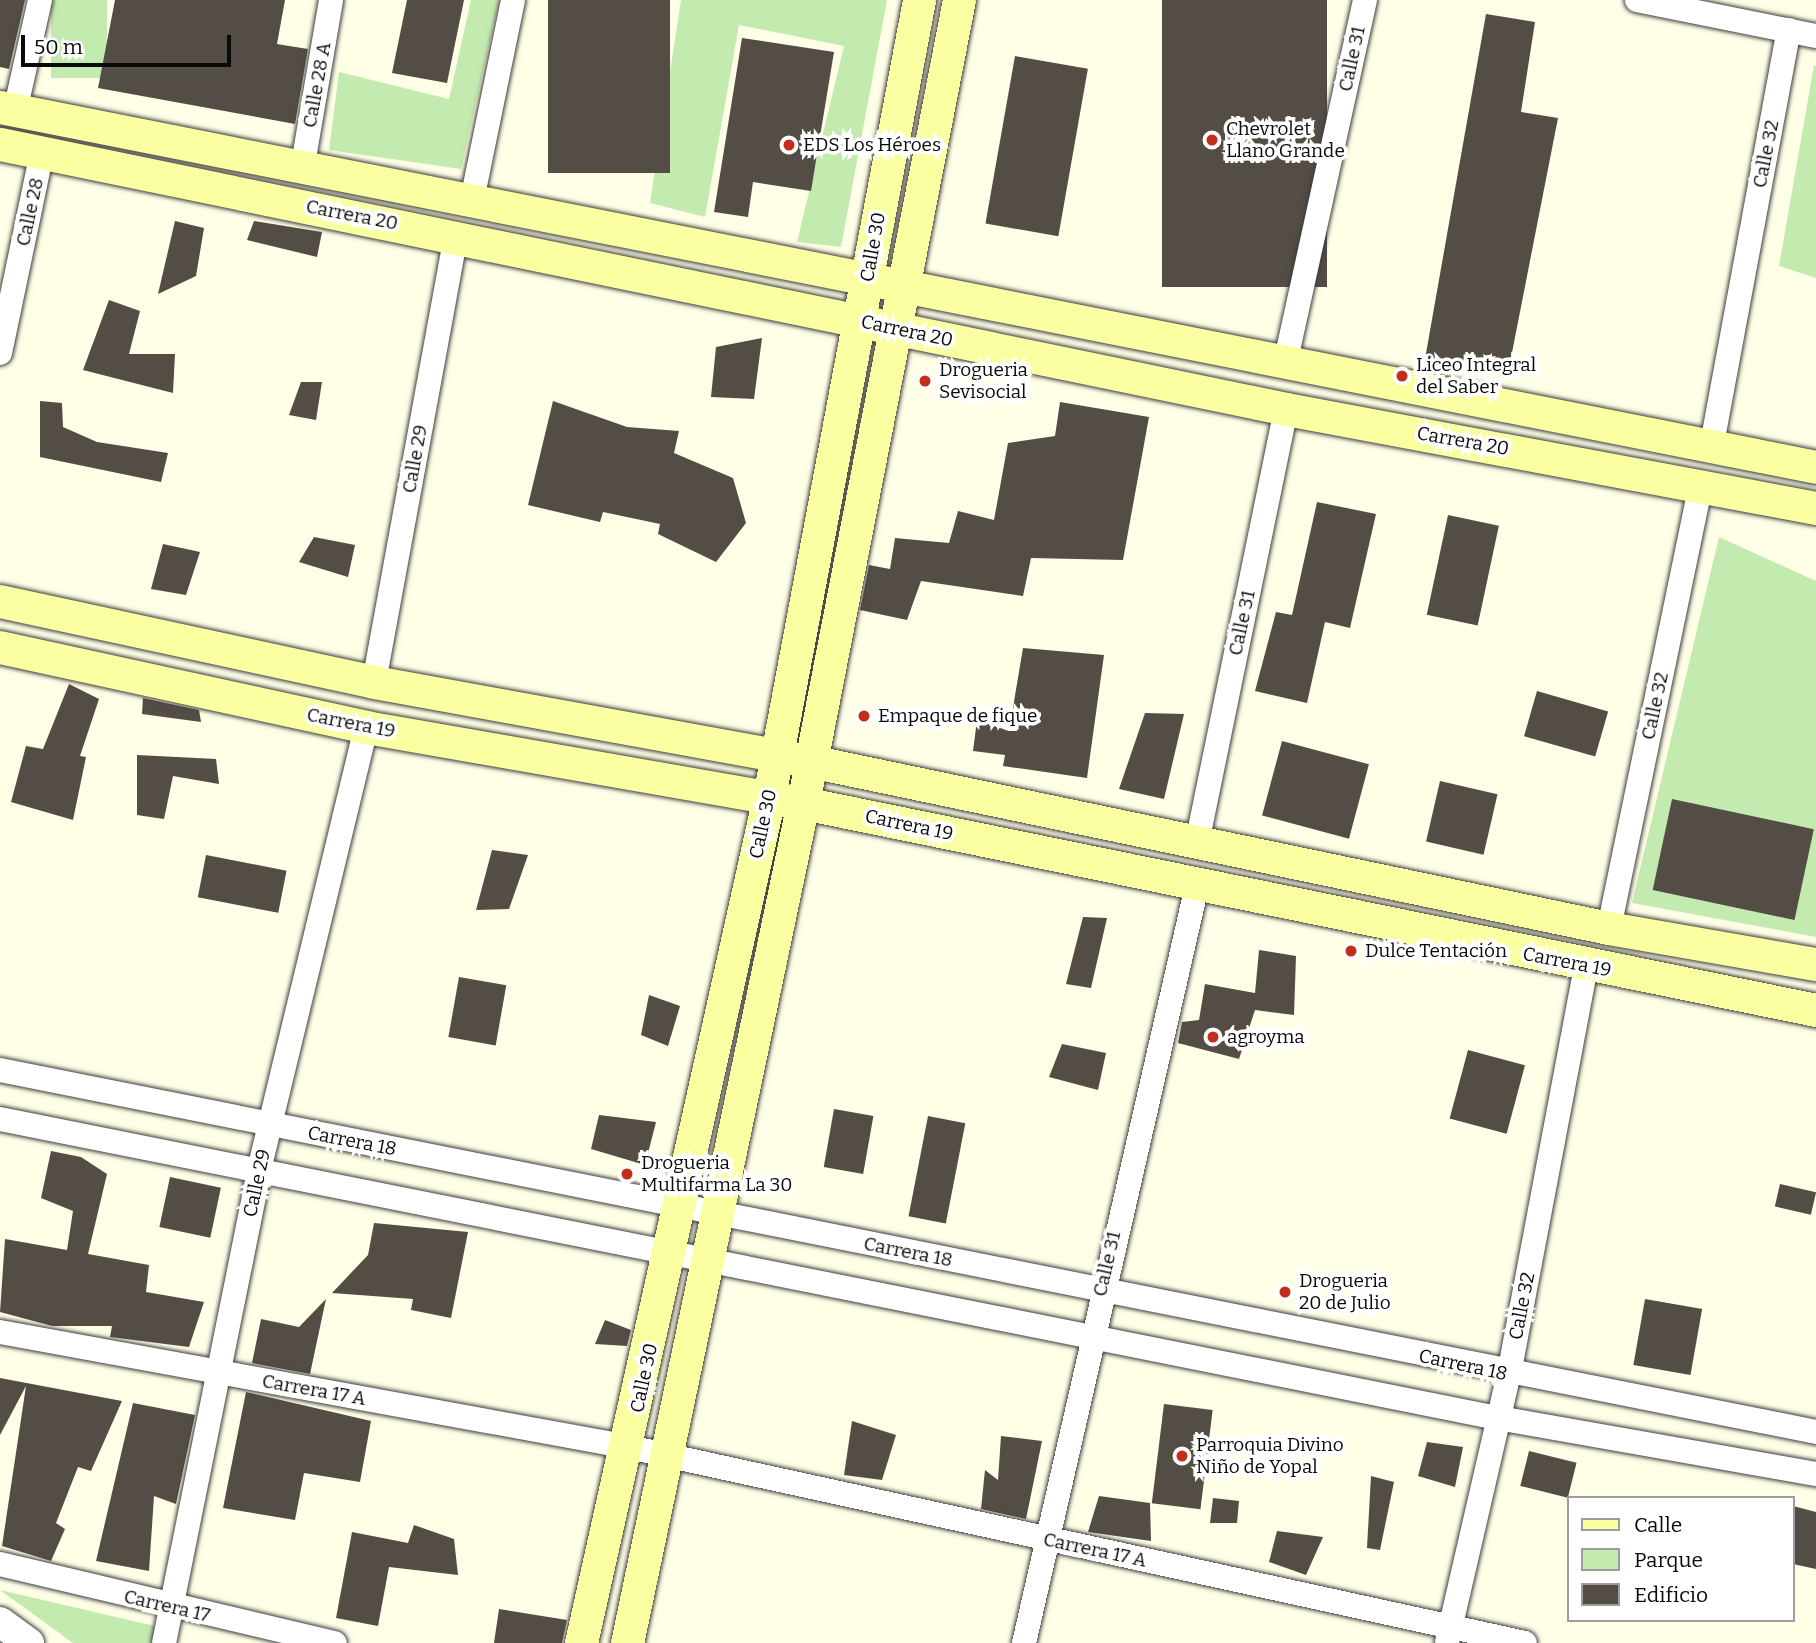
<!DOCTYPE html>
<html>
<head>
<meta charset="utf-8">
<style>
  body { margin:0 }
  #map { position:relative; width:1816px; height:1643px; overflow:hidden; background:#fffee7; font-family:Bitter,serif }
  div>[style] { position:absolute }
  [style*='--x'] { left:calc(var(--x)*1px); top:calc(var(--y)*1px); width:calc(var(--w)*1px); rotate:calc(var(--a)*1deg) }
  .green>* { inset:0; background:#c4ebaf; transform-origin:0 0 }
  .building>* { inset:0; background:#534d46; transform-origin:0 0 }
  .roads { filter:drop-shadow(0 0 2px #3d3d3d) drop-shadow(0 0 2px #3d3d3d) }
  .minor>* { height:24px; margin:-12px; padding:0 12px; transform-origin:12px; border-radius:12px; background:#fff }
  .tertiary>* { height:30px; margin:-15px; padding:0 15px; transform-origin:15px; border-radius:15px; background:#fff }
  .secondary>* { height:33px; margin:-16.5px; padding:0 16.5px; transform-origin:16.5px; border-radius:16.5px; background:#faffa2 }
  .dots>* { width:19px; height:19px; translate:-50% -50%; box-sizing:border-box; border:4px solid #fff; border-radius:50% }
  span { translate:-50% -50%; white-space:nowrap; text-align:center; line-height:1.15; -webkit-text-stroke:7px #fff; paint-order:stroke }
  .street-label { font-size:19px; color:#0a0a0a }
  .poi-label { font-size:19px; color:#0a0a0a }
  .left { translate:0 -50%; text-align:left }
  .legend { position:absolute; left:1567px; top:1496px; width:228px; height:126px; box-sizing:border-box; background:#fff; border:2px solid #9d9d9d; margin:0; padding:9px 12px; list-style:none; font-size:21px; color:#0a0a0a }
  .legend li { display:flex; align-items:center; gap:14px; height:35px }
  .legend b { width:35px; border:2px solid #9d9d9d }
  .scale { position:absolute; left:21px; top:35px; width:210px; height:32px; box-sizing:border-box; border:4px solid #0a0a0a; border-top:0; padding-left:9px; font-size:21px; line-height:24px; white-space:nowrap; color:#0a0a0a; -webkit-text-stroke:5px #fff; paint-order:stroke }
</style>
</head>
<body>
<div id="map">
  <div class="green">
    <div style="left:51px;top:0;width:56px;height:78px"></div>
    <div style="clip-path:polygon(471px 0,499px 0,461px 169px,329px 150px,339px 72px,449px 99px)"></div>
    <div style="clip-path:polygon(681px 0,887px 0,841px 247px,797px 242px,844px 46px,739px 25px,705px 217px,650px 203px)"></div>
    <div style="clip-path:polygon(1814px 65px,1816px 66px,1816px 278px,1779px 266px)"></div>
    <div style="clip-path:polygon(1719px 537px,1816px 581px,1816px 937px,1632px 903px)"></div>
    <div style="clip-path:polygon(0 1590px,159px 1627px,156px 1643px,73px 1643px)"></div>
  </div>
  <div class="building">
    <div style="clip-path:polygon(0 0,25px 0,9px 69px,0 67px)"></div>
    <div style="clip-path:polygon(115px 0,285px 0,277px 44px,308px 49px,295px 124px,98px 88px)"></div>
    <div style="clip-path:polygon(407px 0,464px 0,447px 83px,392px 73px)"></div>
    <div style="left:548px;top:0;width:122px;height:173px"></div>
    <div style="left:1162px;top:0;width:165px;height:287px"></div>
    <div style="clip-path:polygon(1486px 14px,1535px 22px,1521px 112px,1558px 118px,1508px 373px,1425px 359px)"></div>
    <div style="clip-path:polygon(742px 38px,834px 52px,811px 191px,753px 182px,748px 217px,714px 212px)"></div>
    <div style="left:1015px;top:56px;width:74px;height:170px;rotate:10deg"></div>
    <div style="clip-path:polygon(175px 221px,204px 228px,196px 276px,158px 294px)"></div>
    <div style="clip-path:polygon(254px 221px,322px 232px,317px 257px,247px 240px)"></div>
    <div style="clip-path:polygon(109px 300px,140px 311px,129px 354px,175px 354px,173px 393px,83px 370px)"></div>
    <div style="clip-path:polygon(762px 338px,754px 399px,711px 397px,716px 347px)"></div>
    <div style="clip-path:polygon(301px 382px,322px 382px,316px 420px,289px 415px)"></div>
    <div style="clip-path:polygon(40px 401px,62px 403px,63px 427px,97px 442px,168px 453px,161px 482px,40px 457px)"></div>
    <div style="clip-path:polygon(553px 401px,627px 427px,679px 431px,674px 453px,733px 478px,746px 523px,716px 562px,658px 534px,660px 524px,603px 512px,600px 522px,528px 505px)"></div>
    <div style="clip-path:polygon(1060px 402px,1149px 417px,1123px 560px,1031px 558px,1023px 596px,921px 581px,907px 620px,860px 610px,869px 565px,890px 569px,895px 538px,949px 543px,958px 511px,994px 520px,1008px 443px,1055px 436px)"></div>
    <div style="clip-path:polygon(1317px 502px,1376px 514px,1350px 628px,1325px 622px,1307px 703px,1255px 691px,1276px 612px,1292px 615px)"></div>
    <div style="left:1448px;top:515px;width:52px;height:102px;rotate:12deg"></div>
    <div style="clip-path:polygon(314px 537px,355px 545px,348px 577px,299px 562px)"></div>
    <div style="clip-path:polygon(163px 544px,200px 552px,186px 595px,151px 589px)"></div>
    <div style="clip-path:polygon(1023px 648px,1104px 655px,1087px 778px,1003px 766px,1005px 755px,973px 751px,977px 720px,1009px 731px)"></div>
    <div style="clip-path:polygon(69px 684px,99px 699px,80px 756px,86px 757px,73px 820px,11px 802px,26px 746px,43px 749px)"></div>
    <div style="left:1537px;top:691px;width:74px;height:47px;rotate:16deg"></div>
    <div style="clip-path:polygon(143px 698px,199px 710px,201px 722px,142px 714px)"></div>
    <div style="clip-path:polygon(1145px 713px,1184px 714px,1164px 799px,1119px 789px)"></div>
    <div style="left:1282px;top:741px;width:90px;height:77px;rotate:15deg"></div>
    <div style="clip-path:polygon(137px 755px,216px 759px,219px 784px,173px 776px,164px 819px,137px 815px)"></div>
    <div style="left:1440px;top:781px;width:59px;height:62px;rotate:13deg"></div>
    <div style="left:1672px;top:799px;width:145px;height:93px;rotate:12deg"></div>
    <div style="clip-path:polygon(492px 850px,528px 855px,509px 909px,476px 910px)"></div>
    <div style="left:206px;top:855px;width:82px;height:43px;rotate:11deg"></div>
    <div style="clip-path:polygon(1083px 917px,1107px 918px,1091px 988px,1066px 984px)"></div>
    <div style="clip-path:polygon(1259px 950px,1296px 956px,1294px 1015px,1255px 1010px,1239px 1059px,1178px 1043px,1182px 1022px,1199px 1020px,1205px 984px,1255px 993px)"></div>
    <div style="left:459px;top:977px;width:48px;height:61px;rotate:10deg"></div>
    <div style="clip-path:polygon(649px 995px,680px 1006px,668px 1046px,641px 1035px)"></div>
    <div style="clip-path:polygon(1062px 1044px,1106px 1053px,1098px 1090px,1049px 1077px)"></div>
    <div style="left:1468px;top:1050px;width:59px;height:71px;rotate:15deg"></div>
    <div style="left:834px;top:1109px;width:40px;height:59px;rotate:10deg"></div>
    <div style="clip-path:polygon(599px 1115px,656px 1122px,645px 1165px,591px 1149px)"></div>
    <div style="left:928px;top:1116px;width:38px;height:102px;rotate:11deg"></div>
    <div style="clip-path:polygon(51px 1151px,81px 1157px,107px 1174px,88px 1254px,149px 1265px,146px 1292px,204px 1302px,189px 1347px,110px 1337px,112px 1326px,52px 1326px,0 1312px,5px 1239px,67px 1250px,73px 1211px,41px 1198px)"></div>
    <div style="left:170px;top:1177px;width:52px;height:51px;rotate:12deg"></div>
    <div style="left:1780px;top:1184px;width:37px;height:23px;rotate:13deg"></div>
    <div style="clip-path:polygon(374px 1223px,468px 1232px,451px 1318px,411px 1310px,413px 1299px,332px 1293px,368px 1255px)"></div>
    <div style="clip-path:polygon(326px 1299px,310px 1374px,252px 1363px,261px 1319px,299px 1327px)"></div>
    <div style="left:1645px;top:1299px;width:58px;height:67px;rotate:10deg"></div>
    <div style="clip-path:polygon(605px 1320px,631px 1330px,627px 1346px,595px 1344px)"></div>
    <div style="clip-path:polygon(0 1378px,122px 1401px,91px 1471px,78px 1467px,56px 1523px,65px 1529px,51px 1561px,2px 1546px,26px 1386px,0 1435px)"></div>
    <div style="clip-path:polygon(246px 1392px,371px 1421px,360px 1482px,304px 1473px,295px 1520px,223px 1508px)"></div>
    <div style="clip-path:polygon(133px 1403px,195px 1415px,176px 1504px,154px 1496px,149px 1571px,96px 1561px)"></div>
    <div style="left:1164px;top:1404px;width:49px;height:100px;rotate:7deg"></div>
    <div style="clip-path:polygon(852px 1421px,896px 1435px,882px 1480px,844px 1475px)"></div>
    <div style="clip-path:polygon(1001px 1436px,1042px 1441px,1026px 1519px,981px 1509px,985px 1470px,998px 1480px)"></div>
    <div style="clip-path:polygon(1427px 1442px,1463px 1447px,1455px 1487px,1418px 1476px)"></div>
    <div style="left:1529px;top:1451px;width:49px;height:36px;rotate:14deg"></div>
    <div style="clip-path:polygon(1371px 1476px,1394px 1482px,1380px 1550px,1367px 1548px)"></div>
    <div style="clip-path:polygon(1099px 1496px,1150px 1503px,1151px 1541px,1088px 1532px)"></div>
    <div style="clip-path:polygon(1213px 1498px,1239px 1501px,1237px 1523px,1210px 1523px)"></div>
    <div style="clip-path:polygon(1793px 1506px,1816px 1512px,1816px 1569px,1793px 1564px)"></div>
    <div style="clip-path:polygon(414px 1525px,454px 1539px,458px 1575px,389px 1567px,378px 1626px,336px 1618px,352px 1532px,408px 1543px)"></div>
    <div style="clip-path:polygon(1277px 1531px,1323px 1537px,1306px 1575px,1269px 1562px)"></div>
    <div style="clip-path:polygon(499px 1609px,567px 1620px,562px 1643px,494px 1643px)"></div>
  </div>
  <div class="roads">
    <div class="minor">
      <div style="--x:1637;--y:0;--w:183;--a:11.4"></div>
      <div style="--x:15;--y:111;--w:114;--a:-77.3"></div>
      <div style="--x:302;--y:170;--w:172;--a:-80.3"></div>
      <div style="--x:472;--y:200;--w:204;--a:-78.4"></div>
      <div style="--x:0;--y:353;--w:205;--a:-78.2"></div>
      <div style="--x:1285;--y:364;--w:373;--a:-77.6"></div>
      <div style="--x:1712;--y:444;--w:421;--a:-79.5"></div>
      <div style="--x:374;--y:682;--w:453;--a:-79.6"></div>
      <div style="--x:1198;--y:838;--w:438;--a:-78.4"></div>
      <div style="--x:1609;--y:928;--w:453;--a:-78.3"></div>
      <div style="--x:0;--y:1070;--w:1852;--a:11.27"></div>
      <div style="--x:0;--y:1119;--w:1528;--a:11.29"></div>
      <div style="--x:1498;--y:1418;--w:323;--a:10"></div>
      <div style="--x:0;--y:1332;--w:639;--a:10.36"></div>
      <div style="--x:629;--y:1447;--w:917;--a:12.34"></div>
      <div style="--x:0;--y:1564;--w:344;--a:13.3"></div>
      <div style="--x:1447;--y:1642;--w:275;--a:-77"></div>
      <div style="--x:1509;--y:1374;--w:415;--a:-79.3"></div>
      <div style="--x:164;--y:1643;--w:482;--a:-78.6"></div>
      <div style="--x:259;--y:1170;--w:456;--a:-76.4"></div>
      <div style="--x:1024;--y:1643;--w:777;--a:-77.13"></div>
    </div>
    <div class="tertiary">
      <div style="--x:0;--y:1622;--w:36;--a:36"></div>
    </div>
    <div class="secondary">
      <div style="--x:0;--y:107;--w:1851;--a:11.21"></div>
      <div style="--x:0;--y:144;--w:1313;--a:11.64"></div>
      <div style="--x:1286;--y:409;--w:539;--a:10.58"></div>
      <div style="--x:0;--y:601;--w:383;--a:12.2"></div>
      <div style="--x:374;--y:682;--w:443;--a:10.3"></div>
      <div style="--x:810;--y:761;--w:816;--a:11.81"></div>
      <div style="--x:1609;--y:928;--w:210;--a:9.9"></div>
      <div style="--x:0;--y:647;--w:375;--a:12.3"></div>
      <div style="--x:366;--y:727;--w:444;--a:9.9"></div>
      <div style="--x:803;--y:803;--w:1034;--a:11.55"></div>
      <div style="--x:581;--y:1643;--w:867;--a:-77.47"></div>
      <div style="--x:769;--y:797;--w:811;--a:-79.34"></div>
      <div style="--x:627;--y:1643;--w:858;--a:-78.17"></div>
      <div style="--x:803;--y:803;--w:818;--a:-79.01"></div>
    </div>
  </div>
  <div class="dots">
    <div style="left:1212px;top:140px;background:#c22e1b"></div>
    <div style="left:789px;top:145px;background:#c22e1b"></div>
    <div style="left:1402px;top:376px;background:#c22e1b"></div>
    <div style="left:925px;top:381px;background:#c22e1b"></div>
    <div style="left:864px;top:716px;background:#c22e1b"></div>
    <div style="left:1351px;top:951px;background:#c22e1b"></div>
    <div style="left:1213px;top:1037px;background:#c22e1b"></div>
    <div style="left:627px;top:1174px;background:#c22e1b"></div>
    <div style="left:1285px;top:1292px;background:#c22e1b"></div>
    <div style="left:1182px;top:1456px;background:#c22e1b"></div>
  </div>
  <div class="street-label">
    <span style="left:1352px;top:59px;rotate:-78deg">Calle 31</span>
    <span style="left:317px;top:85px;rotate:-80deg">Calle 28 A</span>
    <span style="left:1766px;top:154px;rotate:-79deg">Calle 32</span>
    <span style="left:30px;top:212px;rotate:-78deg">Calle 28</span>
    <span style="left:352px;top:215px;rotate:11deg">Carrera 20</span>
    <span style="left:873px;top:247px;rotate:-80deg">Calle 30</span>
    <span style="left:907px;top:331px;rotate:12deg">Carrera 20</span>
    <span style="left:1463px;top:441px;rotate:10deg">Carrera 20</span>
    <span style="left:415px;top:459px;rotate:-80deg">Calle 29</span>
    <span style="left:1242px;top:623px;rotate:-78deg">Calle 31</span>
    <span style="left:1655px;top:706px;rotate:-78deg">Calle 32</span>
    <span style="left:351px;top:723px;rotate:11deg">Carrera 19</span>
    <span style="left:763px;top:824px;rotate:-78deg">Calle 30</span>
    <span style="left:909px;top:825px;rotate:12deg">Carrera 19</span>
    <span style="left:1567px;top:962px;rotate:11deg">Carrera 19</span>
    <span style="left:352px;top:1141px;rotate:11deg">Carrera 18</span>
    <span style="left:257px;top:1183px;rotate:-78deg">Calle 29</span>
    <span style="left:908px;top:1252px;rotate:11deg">Carrera 18</span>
    <span style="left:1107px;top:1264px;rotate:-77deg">Calle 31</span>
    <span style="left:1522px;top:1306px;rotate:-79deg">Calle 32</span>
    <span style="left:1463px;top:1365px;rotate:12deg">Carrera 18</span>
    <span style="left:644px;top:1378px;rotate:-78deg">Calle 30</span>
    <span style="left:314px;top:1390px;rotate:10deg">Carrera 17 A</span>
    <span style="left:1095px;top:1550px;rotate:12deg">Carrera 17 A</span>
    <span style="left:167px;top:1606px;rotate:13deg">Carrera 17</span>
  </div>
  <div class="poi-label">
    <span class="left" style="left:1226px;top:140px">Chevrolet<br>Llano Grande</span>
    <span class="left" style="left:803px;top:145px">EDS Los Héroes</span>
    <span class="left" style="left:1416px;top:376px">Liceo Integral<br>del Saber</span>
    <span class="left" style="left:939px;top:381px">Drogueria<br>Sevisocial</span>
    <span class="left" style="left:878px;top:716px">Empaque de fique</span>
    <span class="left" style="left:1365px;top:951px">Dulce Tentación</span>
    <span class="left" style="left:1227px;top:1037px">agroyma</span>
    <span class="left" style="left:641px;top:1174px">Drogueria<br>Multifarma La 30</span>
    <span class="left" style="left:1299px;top:1292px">Drogueria<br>20 de Julio</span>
    <span class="left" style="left:1196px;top:1456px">Parroquia Divino<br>Niño de Yopal</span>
  </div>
  <ul class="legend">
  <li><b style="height:9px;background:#faffa2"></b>Calle</li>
  <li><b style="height:19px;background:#c4ebaf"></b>Parque</li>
  <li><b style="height:19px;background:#534d46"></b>Edificio</li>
  </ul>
  <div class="scale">50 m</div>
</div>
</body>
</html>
